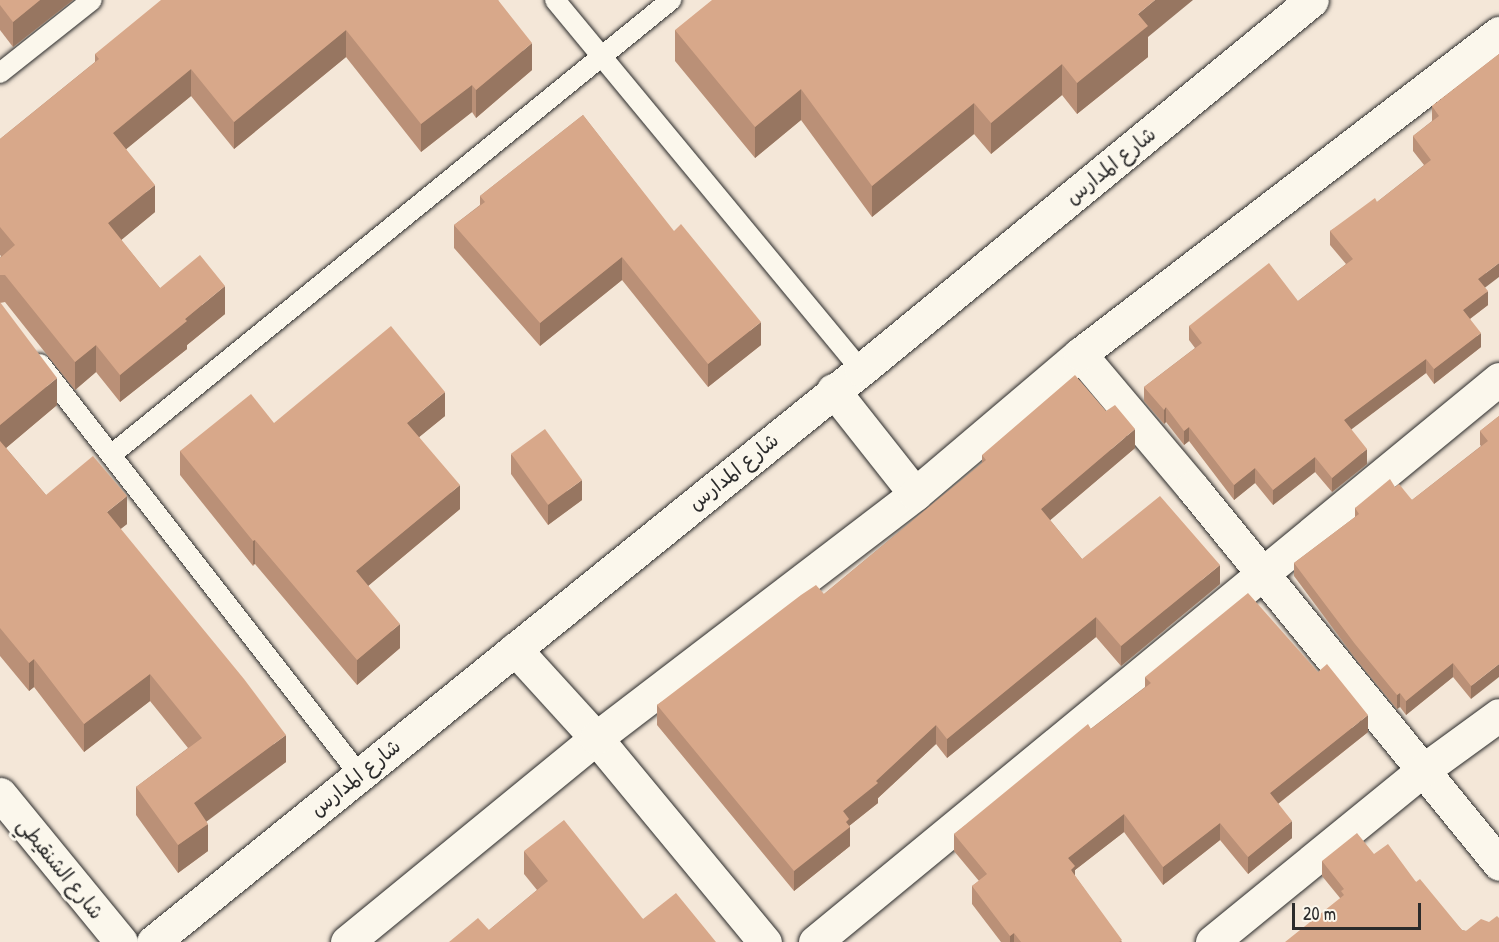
<!DOCTYPE html>
<html>
<head>
<meta charset="utf-8">
<style>
  body { margin:0 }
  #map { position:relative; width:1499px; height:942px; overflow:hidden; background:#f4e7d8; font-family:"Patrick Hand","Playpen Sans Arabic",sans-serif }
  div>[style] { position:absolute }
  [style*='--x'] { left:calc(var(--x)*1px); top:calc(var(--y)*1px); width:calc(var(--w)*1px); rotate:calc(var(--a)*1deg) }
  .roads { filter:drop-shadow(0 0 2px #2b2b2b) drop-shadow(0 0 2px #2b2b2b) }
  .lane>* { height:20px; margin:-10px; padding:0 10px; transform-origin:10px; border-radius:10px; background:#fbf7ec }
  .street>* { height:33px; margin:-16.5px; padding:0 16.5px; transform-origin:16.5px; border-radius:16.5px; background:#fbf7ec }
  .secondary>* { height:33px; margin:-16.5px; padding:0 16.5px; transform-origin:16.5px; border-radius:16.5px; background:#fbf7ec }
  .wall>* { inset:0; background:#ba9077 }
  .shaded-wall>* { inset:0; background:#977661; transform-origin:0 0 }
  .building>* { inset:0; background:#d8a88a; transform-origin:0 0 }
  span { translate:-50% -50%; white-space:nowrap; text-align:center; line-height:1.15; -webkit-text-stroke:6px #fbf7ec; paint-order:stroke }
  .street-label { font-size:20px; color:#2b2b2b }
  .scale { position:absolute; left:1292px; top:903px; width:129px; height:27px; box-sizing:border-box; border:3px solid #2b2b2b; border-top:0; padding-left:8px; font-size:18px; line-height:21px; white-space:nowrap; color:#2b2b2b; -webkit-text-stroke:4px #fbf7ec; paint-order:stroke }
</style>
</head>
<body>
<div id="map">
  <div class="roads">
    <div class="lane">
      <div style="--x:555;--y:0;--w:480;--a:50.4"></div>
      <div style="--x:0;--y:73;--w:117;--a:-38.4"></div>
      <div style="--x:40;--y:364;--w:519;--a:52.12"></div>
      <div style="--x:111;--y:455;--w:722;--a:-39.09"></div>
    </div>
    <div class="street">
      <div style="--x:1080;--y:354;--w:174;--a:49.9"></div>
      <div style="--x:1192;--y:487;--w:486;--a:50.8"></div>
      <div style="--x:833;--y:390;--w:132;--a:51.7"></div>
      <div style="--x:515;--y:649;--w:120;--a:47.7"></div>
      <div style="--x:596;--y:738;--w:265;--a:50.4"></div>
      <div style="--x:347;--y:942;--w:322;--a:-39.3"></div>
      <div style="--x:596;--y:738;--w:402;--a:-37.4"></div>
      <div style="--x:915;--y:494;--w:216;--a:-40.3"></div>
      <div style="--x:1080;--y:354;--w:528;--a:-37.46"></div>
      <div style="--x:815;--y:942;--w:886;--a:-39.46"></div>
      <div style="--x:1212;--y:942;--w:271;--a:-39.2"></div>
      <div style="--x:1422;--y:771;--w:95;--a:-36"></div>
    </div>
    <div class="secondary">
      <div style="--x:0;--y:794;--w:191;--a:50.7"></div>
      <div style="--x:153;--y:942;--w:910;--a:-38.94"></div>
      <div style="--x:861;--y:370;--w:583;--a:-39.37"></div>
    </div>
  </div>
  <div class="wall">
    <div style="clip-path:polygon(0 0,73px 0,13px 47px,0 30px)"></div>
    <div style="clip-path:polygon(498px 0,532px 70px,476px 118px,472px 112px,421px 152px,346px 57px,234px 149px,191px 96px,126px 149px,155px 212px,121px 240px,160px 288px,225px 314px,187px 345px,187px 349px,120px 402px,96px 372px,75px 390px,5px 302px,0 303px,57px 405px,6px 448px,46px 495px,127px 524px,120px 529px,286px 762px,206px 821px,208px 851px,178px 873px,136px 815px,136px 787px,188px 748px,150px 701px,84px 752px,34px 687px,29px 691px,0 656px,0 258px,1px 256px,0 255px,0 139px,95px 62px,95px 54px)"></div>
    <div style="clip-path:polygon(675px 30px,1148px 37px,1148px 57px,1077px 114px,1062px 95px,991px 154px,974px 134px,872px 217px,801px 120px,755px 158px,675px 61px)"></div>
    <div style="clip-path:polygon(1499px 54px,1485px 288px,1488px 305px,1470px 319px,1481px 347px,1434px 384px,1426px 373px,1351px 429px,1367px 464px,1332px 492px,1315px 472px,1273px 505px,1255px 483px,1234px 500px,1189px 441px,1184px 445px,1166px 422px,1164px 424px,1144px 401px,1144px 387px,1195px 348px,1189px 340px,1189px 326px,1298px 301px,1346px 264px,1330px 245px,1330px 231px,1377px 202px,1424px 165px,1413px 151px,1413px 136px,1432px 121px,1432px 106px)"></div>
    <div style="clip-path:polygon(583px 115px,761px 345px,708px 387px,622px 280px,540px 346px,454px 248px,454px 225px,480px 205px,480px 196px)"></div>
    <div style="clip-path:polygon(445px 416px,419px 437px,460px 509px,368px 586px,400px 648px,357px 685px,255px 564px,253px 566px,180px 475px,180px 451px,274px 423px)"></div>
    <div style="clip-path:polygon(1499px 416px,1471px 699px,1453px 677px,1406px 715px,1400px 707px,1397px 709px,1355px 658px,1294px 576px,1294px 563px,1355px 517px,1355px 508px,1395px 487px,1412px 500px,1481px 446px,1480px 445px,1480px 431px)"></div>
    <div style="clip-path:polygon(1135px 448px,1050px 520px,1082px 559px,1220px 584px,1121px 666px,1096px 637px,947px 758px,936px 744px,878px 798px,878px 803px,849px 826px,850px 846px,794px 891px,657px 725px,657px 705px,824px 594px,982px 463px,982px 455px)"></div>
    <div style="clip-path:polygon(511px 454px,582px 500px,548px 525px,511px 474px)"></div>
    <div style="clip-path:polygon(1145px 677px,1368px 732px,1278px 804px,1292px 838px,1248px 874px,1220px 840px,1163px 885px,1124px 832px,1075px 870px,1075px 876px,1122px 942px,1001px 942px,972px 904px,972px 886px,979px 881px,954px 851px,954px 834px,1145px 687px)"></div>
    <div style="clip-path:polygon(524px 851px,643px 919px,489px 930px,537px 890px,524px 874px)"></div>
    <div style="clip-path:polygon(1374px 854px,1416px 882px,1462px 930px,1466px 931px,1489px 922px,1499px 942px,1340px 898px,1322px 876px,1322px 861px)"></div>
  </div>
  <div class="shaded-wall">
    <div style="clip-path:polygon(40px 0,73px 0,13px 47px,13px 22px)"></div>
    <div style="clip-path:polygon(1155px 0,1193px 0,1148px 37px,1148px 57px,1077px 114px,1077px 83px,1138px 14px)"></div>
    <div style="clip-path:polygon(346px 30px,346px 57px,234px 149px,234px 122px)"></div>
    <div style="clip-path:polygon(532px 43px,532px 70px,476px 118px,476px 90px)"></div>
    <div style="clip-path:polygon(1062px 64px,1062px 95px,991px 154px,991px 123px)"></div>
    <div style="clip-path:polygon(191px 69px,191px 96px,113px 160px,113px 133px)"></div>
    <div style="clip-path:polygon(472px 85px,472px 112px,421px 152px,421px 124px)"></div>
    <div style="clip-path:polygon(801px 89px,801px 120px,755px 158px,755px 127px)"></div>
    <div style="clip-path:polygon(974px 103px,974px 134px,872px 217px,872px 186px)"></div>
    <div style="clip-path:polygon(155px 185px,155px 212px,108px 251px,108px 223px)"></div>
    <div style="clip-path:polygon(622px 257px,622px 280px,540px 346px,540px 323px)"></div>
    <div style="clip-path:polygon(1499px 263px,1499px 277px,1478px 293px,1478px 279px)"></div>
    <div style="clip-path:polygon(225px 286px,225px 314px,187px 345px,187px 349px,120px 402px,120px 375px,185px 319px)"></div>
    <div style="clip-path:polygon(1488px 291px,1488px 305px,1463px 324px,1463px 310px)"></div>
    <div style="clip-path:polygon(761px 322px,761px 345px,708px 387px,708px 364px)"></div>
    <div style="clip-path:polygon(1481px 333px,1481px 347px,1434px 384px,1434px 369px)"></div>
    <div style="clip-path:polygon(96px 345px,96px 372px,75px 390px,75px 362px)"></div>
    <div style="clip-path:polygon(1426px 359px,1426px 373px,1344px 435px,1344px 420px)"></div>
    <div style="clip-path:polygon(57px 378px,57px 405px,0 453px,0 425px)"></div>
    <div style="clip-path:polygon(445px 392px,445px 416px,407px 447px,407px 423px)"></div>
    <div style="clip-path:polygon(1166px 407px,1166px 422px,1164px 424px,1164px 410px)"></div>
    <div style="clip-path:polygon(1189px 427px,1189px 441px,1184px 445px,1184px 431px)"></div>
    <div style="clip-path:polygon(1135px 429px,1135px 448px,1041px 528px,1041px 509px)"></div>
    <div style="clip-path:polygon(1367px 449px,1367px 464px,1332px 492px,1332px 478px)"></div>
    <div style="clip-path:polygon(1315px 457px,1315px 472px,1273px 505px,1273px 490px)"></div>
    <div style="clip-path:polygon(1255px 468px,1255px 483px,1234px 500px,1234px 485px)"></div>
    <div style="clip-path:polygon(582px 480px,582px 500px,548px 525px,548px 505px)"></div>
    <div style="clip-path:polygon(460px 485px,460px 509px,356px 596px,356px 571px)"></div>
    <div style="clip-path:polygon(127px 496px,127px 524px,107px 540px,107px 512px)"></div>
    <div style="left:255px;top:540px;width:24px;height:2px;rotate:90deg"></div>
    <div style="clip-path:polygon(1220px 565px,1220px 584px,1121px 666px,1121px 646px)"></div>
    <div style="clip-path:polygon(1096px 617px,1096px 637px,947px 758px,947px 739px)"></div>
    <div style="clip-path:polygon(400px 624px,400px 648px,357px 685px,357px 660px)"></div>
    <div style="clip-path:polygon(34px 659px,34px 687px,29px 691px,29px 663px)"></div>
    <div style="clip-path:polygon(1453px 663px,1453px 677px,1406px 715px,1406px 701px)"></div>
    <div style="clip-path:polygon(1499px 664px,1499px 677px,1471px 699px,1471px 686px)"></div>
    <div style="clip-path:polygon(150px 674px,150px 701px,84px 752px,84px 724px)"></div>
    <div style="clip-path:polygon(1400px 693px,1400px 707px,1397px 709px,1397px 695px)"></div>
    <div style="clip-path:polygon(1368px 715px,1368px 732px,1270px 810px,1270px 793px)"></div>
    <div style="clip-path:polygon(936px 725px,936px 744px,878px 798px,878px 803px,849px 826px,850px 827px,850px 846px,794px 891px,794px 871px,843px 811px)"></div>
    <div style="clip-path:polygon(286px 735px,286px 762px,194px 831px,194px 803px)"></div>
    <div style="clip-path:polygon(1124px 814px,1124px 832px,1075px 870px,1075px 884px,1068px 858px)"></div>
    <div style="clip-path:polygon(1292px 821px,1292px 838px,1248px 874px,1248px 857px)"></div>
    <div style="clip-path:polygon(1220px 823px,1220px 840px,1163px 885px,1163px 867px)"></div>
    <div style="clip-path:polygon(208px 824px,208px 851px,178px 873px,178px 845px)"></div>
    <div style="clip-path:polygon(1014px 933px,1014px 942px,1010px 942px,1010px 936px)"></div>
  </div>
  <div class="building">
    <div style="clip-path:polygon(0 0,40px 0,13px 22px,0 5px)"></div>
    <div style="clip-path:polygon(161px 0,498px 0,532px 43px,476px 90px,472px 85px,421px 124px,346px 30px,234px 122px,191px 69px,113px 133px,155px 185px,108px 223px,160px 288px,200px 255px,225px 286px,185px 319px,187px 321px,120px 375px,96px 345px,75px 362px,5px 275px,0 275px,0 258px,15px 245px,0 227px,0 139px,99px 59px,95px 54px)"></div>
    <div style="clip-path:polygon(712px 0,1155px 0,1138px 14px,1148px 26px,1077px 83px,1062px 64px,991px 123px,974px 103px,872px 186px,801px 89px,755px 127px,675px 30px)"></div>
    <div style="clip-path:polygon(1499px 54px,1499px 263px,1478px 279px,1488px 291px,1463px 310px,1481px 333px,1434px 369px,1426px 359px,1344px 420px,1367px 449px,1332px 478px,1315px 457px,1273px 490px,1255px 468px,1234px 485px,1189px 427px,1184px 431px,1166px 407px,1164px 410px,1144px 387px,1202px 343px,1189px 326px,1269px 263px,1298px 301px,1353px 259px,1330px 231px,1375px 198px,1377px 202px,1431px 160px,1413px 136px,1439px 116px,1432px 106px)"></div>
    <div style="clip-path:polygon(583px 115px,674px 231px,681px 224px,761px 322px,708px 364px,622px 257px,540px 323px,454px 225px,485px 202px,480px 196px)"></div>
    <div style="clip-path:polygon(0 302px,57px 378px,0 425px)"></div>
    <div style="clip-path:polygon(391px 326px,445px 392px,407px 423px,460px 485px,356px 571px,400px 624px,357px 660px,255px 540px,253px 541px,180px 451px,251px 394px,274px 423px)"></div>
    <div style="clip-path:polygon(1075px 375px,1106px 411px,1115px 405px,1135px 429px,1041px 509px,1082px 559px,1160px 496px,1220px 565px,1121px 646px,1096px 617px,947px 739px,936px 725px,876px 781px,878px 783px,843px 811px,849px 819px,846px 822px,850px 827px,794px 871px,657px 705px,801px 595px,816px 585px,824px 594px,986px 460px,982px 455px)"></div>
    <div style="clip-path:polygon(1499px 416px,1499px 664px,1471px 686px,1453px 663px,1406px 701px,1400px 693px,1397px 695px,1355px 644px,1294px 563px,1359px 514px,1355px 508px,1390px 479px,1395px 487px,1399px 484px,1412px 500px,1488px 441px,1480px 431px)"></div>
    <div style="left:545px;top:429px;width:63px;height:42px;rotate:54deg"></div>
    <div style="clip-path:polygon(0 441px,46px 495px,93px 456px,127px 496px,107px 512px,244px 679px,286px 735px,194px 803px,208px 824px,178px 845px,136px 787px,202px 738px,150px 674px,84px 724px,34px 659px,29px 663px,0 628px)"></div>
    <div style="clip-path:polygon(1248px 593px,1318px 672px,1327px 664px,1368px 715px,1270px 793px,1292px 821px,1248px 857px,1220px 823px,1163px 867px,1124px 814px,1068px 858px,1075px 866px,1071px 870px,1122px 940px,1119px 942px,1021px 942px,1014px 933px,1010px 936px,972px 886px,987px 874px,954px 834px,1088px 724px,1091px 729px,1151px 683px,1145px 677px)"></div>
    <div style="clip-path:polygon(564px 820px,643px 919px,676px 893px,716px 942px,449px 942px,478px 918px,489px 930px,548px 881px,524px 851px)"></div>
    <div style="clip-path:polygon(1357px 833px,1374px 854px,1388px 844px,1416px 882px,1420px 879px,1462px 930px,1466px 931px,1481px 919px,1489px 922px,1497px 916px,1499px 918px,1499px 942px,1285px 942px,1344px 895px,1341px 891px,1344px 889px,1322px 861px)"></div>
  </div>
  <div class="street-label">
    <span style="left:1110px;top:165px;rotate:-39deg">شارع المدارس</span>
    <span style="left:733px;top:471px;rotate:-39deg">شارع المدارس</span>
    <span style="left:355px;top:777px;rotate:-39deg">شارع المدارس</span>
    <span style="left:61px;top:868px;rotate:51deg">شارع الشنقيطي</span>
  </div>
  <div class="scale">20 m</div>
</div>
</body>
</html>
